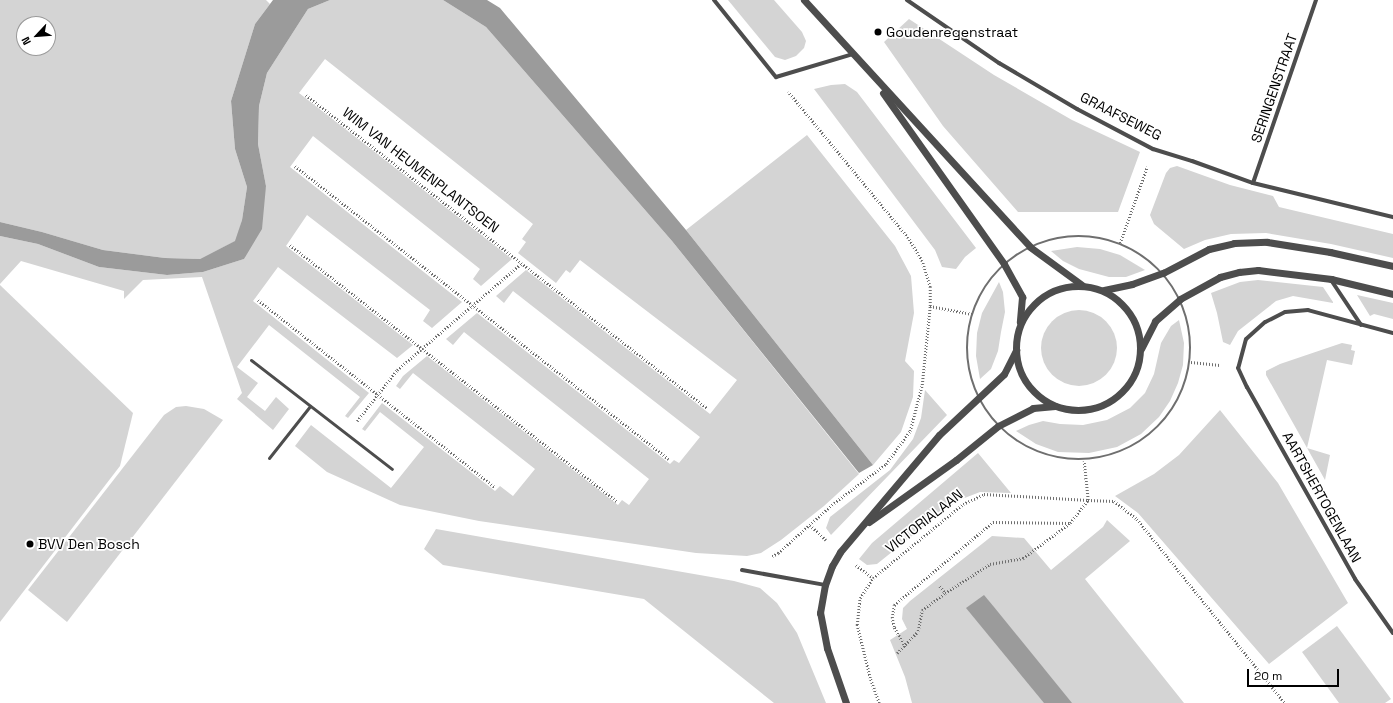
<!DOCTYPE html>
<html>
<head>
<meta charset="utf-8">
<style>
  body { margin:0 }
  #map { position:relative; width:1393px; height:703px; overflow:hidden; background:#fff; font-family:"Space Grotesk",sans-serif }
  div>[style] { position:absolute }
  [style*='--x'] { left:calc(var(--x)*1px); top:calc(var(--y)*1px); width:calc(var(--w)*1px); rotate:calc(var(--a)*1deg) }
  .green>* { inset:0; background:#d4d4d4 }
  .round { border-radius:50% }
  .water>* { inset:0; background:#9b9b9b }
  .path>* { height:2.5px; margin-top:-1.25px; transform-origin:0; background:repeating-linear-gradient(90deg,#6f6f6f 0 1px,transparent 0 3px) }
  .path>.ring { margin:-1.25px; padding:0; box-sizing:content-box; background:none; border:2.5px solid #6f6f6f; border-radius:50% }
  .service>* { height:3px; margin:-1.5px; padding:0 1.5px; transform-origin:1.5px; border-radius:1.5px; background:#4d4d4d }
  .minor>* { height:4px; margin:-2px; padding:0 2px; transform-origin:2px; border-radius:2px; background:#4d4d4d }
  .tertiary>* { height:7px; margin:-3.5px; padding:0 3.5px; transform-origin:3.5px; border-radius:3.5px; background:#4d4d4d }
  .tertiary>.ring { margin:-3.5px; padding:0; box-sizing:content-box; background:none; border:7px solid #4d4d4d; border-radius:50% }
  .dots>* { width:11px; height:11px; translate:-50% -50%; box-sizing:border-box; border:2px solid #fff; border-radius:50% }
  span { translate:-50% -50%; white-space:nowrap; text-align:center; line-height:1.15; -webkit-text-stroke:3.5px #fff; paint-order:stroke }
  .poi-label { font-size:14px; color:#000 }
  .left { translate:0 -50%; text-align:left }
  .street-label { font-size:14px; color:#000 }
  .north { position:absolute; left:16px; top:16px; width:40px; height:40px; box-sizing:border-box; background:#fff; border:1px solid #999; border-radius:50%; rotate:244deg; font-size:11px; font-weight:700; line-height:16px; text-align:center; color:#000 }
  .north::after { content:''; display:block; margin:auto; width:14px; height:18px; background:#000; clip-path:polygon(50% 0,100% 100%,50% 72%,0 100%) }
  .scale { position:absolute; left:1247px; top:669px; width:92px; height:18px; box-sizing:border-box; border:2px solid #000; border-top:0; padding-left:5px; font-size:12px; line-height:14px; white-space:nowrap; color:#000; -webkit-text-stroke:3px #fff; paint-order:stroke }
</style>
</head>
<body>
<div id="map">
  <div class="green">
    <div style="clip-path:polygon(evenodd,0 0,266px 0,270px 4px,255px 24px,231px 101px,235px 149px,247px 187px,242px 220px,236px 241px,200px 259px,165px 258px,103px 250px,42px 232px,0 222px,0 0,24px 24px,48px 24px,48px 48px,24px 48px,24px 24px)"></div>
    <div style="clip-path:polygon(330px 0,443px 0,486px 27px,672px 241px,859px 474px,824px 506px,781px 540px,761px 553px,747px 556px,696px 553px,479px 521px,400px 505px,327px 472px,295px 446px,311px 425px,391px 488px,424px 447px,380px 412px,365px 431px,362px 429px,382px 403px,495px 491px,500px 486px,513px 496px,535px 469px,413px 373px,400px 389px,396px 386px,403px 376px,427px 356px,618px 505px,622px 500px,629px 505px,649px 479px,464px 332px,453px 345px,446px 339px,477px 313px,670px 464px,674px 460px,679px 463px,700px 437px,513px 291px,504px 303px,496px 296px,526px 270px,710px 414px,737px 380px,580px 260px,570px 273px,566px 270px,556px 283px,518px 253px,526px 242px,522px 239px,533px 224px,325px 59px,299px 93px,512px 259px,481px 286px,473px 279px,480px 269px,313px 136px,290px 167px,462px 302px,432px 328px,423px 321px,430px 310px,307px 215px,286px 246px,413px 345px,397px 358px,278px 267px,253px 301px,369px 393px,348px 418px,345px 416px,360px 397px,269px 325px,237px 367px,258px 383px,247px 397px,265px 411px,276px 397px,289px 409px,273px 430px,237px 399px,242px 393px,202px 277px,143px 280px,124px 299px,124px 291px,21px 261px,0 284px,0 236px,38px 244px,99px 267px,167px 275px,203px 272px,244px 259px,266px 186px,258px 144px,259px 106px,267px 73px,308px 9px)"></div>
    <div style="clip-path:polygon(728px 0,774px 0,802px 32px,806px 41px,804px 48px,796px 56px,785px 60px,775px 57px)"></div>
    <div style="clip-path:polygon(909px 19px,994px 75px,1072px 120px,1140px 152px,1118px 212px,1018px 212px,943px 126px,884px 42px)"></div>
    <div style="clip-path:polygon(845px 84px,857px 92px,976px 248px,965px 257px,956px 269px,942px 267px,935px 250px,814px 89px,831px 85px)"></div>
    <div style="clip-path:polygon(807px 135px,895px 246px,911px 276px,914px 313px,905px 361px,914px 371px,913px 397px,901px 432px,873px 465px,686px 230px)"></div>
    <div style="clip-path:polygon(1177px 166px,1230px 185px,1273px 196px,1279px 207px,1393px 234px,1393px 258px,1331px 244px,1266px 233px,1231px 234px,1205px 240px,1184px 249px,1154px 224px,1150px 215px,1166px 173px,1170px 168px)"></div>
    <div style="clip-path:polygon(1077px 247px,1100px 249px,1120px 255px,1145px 270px,1126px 277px,1109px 277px,1079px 269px,1063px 261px,1051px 251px)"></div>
    <div style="clip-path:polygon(1258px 280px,1323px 287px,1333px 302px,1333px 303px,1293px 296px,1276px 301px,1238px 331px,1230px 345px,1223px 342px,1217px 313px,1211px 293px,1240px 282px)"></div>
    <div style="clip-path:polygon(999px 282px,1003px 292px,1005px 312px,1001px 332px,998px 351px,991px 369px,980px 379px,976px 356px,977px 333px,982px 313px)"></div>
    <div style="clip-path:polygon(0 285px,133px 413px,120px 466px,0 622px)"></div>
    <div style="clip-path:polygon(1357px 295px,1393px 303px,1393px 319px,1374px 314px,1370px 316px)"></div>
    <div class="round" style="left:1041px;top:310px;width:76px;height:76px"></div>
    <div style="clip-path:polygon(1179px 320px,1184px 343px,1183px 365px,1178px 383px,1170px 401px,1159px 417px,1141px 434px,1117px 447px,1089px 453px,1058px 452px,1036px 444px,1016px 431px,1029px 425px,1043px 421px,1060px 424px,1083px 425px,1107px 420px,1130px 408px,1145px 393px,1154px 374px,1161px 343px,1171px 326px)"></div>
    <div style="clip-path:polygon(1342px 343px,1352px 345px,1351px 350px,1355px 351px,1352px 365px,1327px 360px,1307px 448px,1330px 455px,1325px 480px,1266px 375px,1266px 371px,1280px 364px)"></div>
    <div style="clip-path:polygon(925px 390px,947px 415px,831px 535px,826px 528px,830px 517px,890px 470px,913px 439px,921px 418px)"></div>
    <div style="clip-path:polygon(186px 406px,204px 409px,223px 420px,67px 622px,28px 590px,164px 415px,176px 407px)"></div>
    <div style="clip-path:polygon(1220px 410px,1278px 483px,1348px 603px,1269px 664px,1138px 513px,1115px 496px,1154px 474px,1179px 455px)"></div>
    <div style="clip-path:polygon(978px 453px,1011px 493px,980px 492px,962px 499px,948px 507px,877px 564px,867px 565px,859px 559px,872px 543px)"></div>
    <div style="clip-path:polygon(1107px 520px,1130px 541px,1085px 579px,1184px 703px,912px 703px,905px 677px,890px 640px,907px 629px,902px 619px,903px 608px,910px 601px,992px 536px,1024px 538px,1051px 570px,1103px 527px)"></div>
    <div style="clip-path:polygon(436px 529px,734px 581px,760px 588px,777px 603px,797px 633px,826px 703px,774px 703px,644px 599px,443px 565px,424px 549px)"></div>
    <div style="clip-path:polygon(1337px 626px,1391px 699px,1385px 703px,1339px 703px,1302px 652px)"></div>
  </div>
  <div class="water">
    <div style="clip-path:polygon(273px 0,330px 0,308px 9px,267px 73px,259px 106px,258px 144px,266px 186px,262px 229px,244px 259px,203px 272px,167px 275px,99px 267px,38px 244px,0 236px,0 222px,42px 232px,103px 250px,165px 258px,200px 259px,235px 241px,242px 220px,247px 187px,235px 149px,231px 101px,255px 24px)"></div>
    <div style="clip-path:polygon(443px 0,487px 0,500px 8px,686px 230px,873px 465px,859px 473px,672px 241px,486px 27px)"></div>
    <div style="clip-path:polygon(984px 595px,994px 607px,1072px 703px,1044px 703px,966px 608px)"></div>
  </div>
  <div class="path">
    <div style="--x:306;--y:95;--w:509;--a:37.97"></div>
    <div style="--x:295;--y:166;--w:475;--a:38.1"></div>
    <div class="ring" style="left:967px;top:236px;width:221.5px;height:221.5px"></div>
    <div style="--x:1120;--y:243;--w:81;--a:-70.4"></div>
    <div style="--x:290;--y:245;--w:415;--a:38.1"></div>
    <div style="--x:258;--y:300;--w:302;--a:38.3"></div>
    <div style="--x:930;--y:306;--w:43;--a:10.8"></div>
    <div style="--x:1191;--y:362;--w:29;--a:6"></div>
    <div style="--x:357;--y:421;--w:65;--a:-51.9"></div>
    <div style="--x:397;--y:370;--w:165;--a:-40.6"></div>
    <div style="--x:810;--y:525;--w:22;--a:43"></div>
    <div style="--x:772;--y:556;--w:7;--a:-27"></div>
    <div style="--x:778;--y:553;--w:75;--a:-41.8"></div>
    <div style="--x:834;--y:503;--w:65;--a:-36.9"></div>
    <div style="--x:886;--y:464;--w:41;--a:-54"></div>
    <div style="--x:910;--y:431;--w:48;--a:-75.4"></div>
    <div style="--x:922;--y:385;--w:79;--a:-84.2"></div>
    <div style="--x:930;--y:306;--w:19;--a:-90"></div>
    <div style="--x:930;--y:287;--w:27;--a:-107"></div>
    <div style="--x:922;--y:261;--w:27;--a:-121"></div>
    <div style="--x:908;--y:238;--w:189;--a:-129.4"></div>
    <div style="--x:856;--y:565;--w:21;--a:37"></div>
    <div style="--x:940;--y:586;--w:9;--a:54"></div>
    <div style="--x:905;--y:647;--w:23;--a:-119"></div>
    <div style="--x:894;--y:627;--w:9;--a:-103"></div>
    <div style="--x:892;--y:618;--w:13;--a:-81"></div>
    <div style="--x:894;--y:605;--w:129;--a:-40"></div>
    <div style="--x:993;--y:522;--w:77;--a:0.7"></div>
    <div style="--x:897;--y:653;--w:30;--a:-46"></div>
    <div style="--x:918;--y:631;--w:21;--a:-79"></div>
    <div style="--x:922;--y:610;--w:29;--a:-36"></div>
    <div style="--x:945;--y:593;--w:54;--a:-32.8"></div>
    <div style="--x:990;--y:564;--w:34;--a:-10"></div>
    <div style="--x:1023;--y:558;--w:59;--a:-36.7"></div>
    <div style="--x:1070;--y:523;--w:29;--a:-52"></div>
    <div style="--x:1088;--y:500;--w:26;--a:2"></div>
    <div style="--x:1114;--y:501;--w:29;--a:38"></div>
    <div style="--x:1137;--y:519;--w:236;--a:51.2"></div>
    <div style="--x:879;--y:703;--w:27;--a:-110"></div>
    <div style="--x:870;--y:678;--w:55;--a:-103.8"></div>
    <div style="--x:857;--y:625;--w:27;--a:-84"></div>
    <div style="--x:860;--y:598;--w:24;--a:-57"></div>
    <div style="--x:873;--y:578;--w:117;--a:-39.4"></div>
    <div style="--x:963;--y:504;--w:23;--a:-25"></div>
    <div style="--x:984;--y:494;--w:104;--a:3.3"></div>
    <div style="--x:1088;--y:500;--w:39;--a:-96"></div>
  </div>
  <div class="service">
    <div style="--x:251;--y:360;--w:178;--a:37.7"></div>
    <div style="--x:269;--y:458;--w:66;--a:-51.7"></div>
  </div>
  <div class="minor">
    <div style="--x:714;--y:0;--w:99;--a:51.2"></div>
    <div style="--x:776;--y:77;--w:80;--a:-16.6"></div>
    <div style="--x:907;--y:0;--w:112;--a:34.4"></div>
    <div style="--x:999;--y:63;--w:91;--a:30.5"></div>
    <div style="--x:1077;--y:109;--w:86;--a:27.8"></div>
    <div style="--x:1153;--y:149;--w:41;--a:17.1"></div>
    <div style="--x:1192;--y:161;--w:65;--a:19.8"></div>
    <div style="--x:1253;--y:183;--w:144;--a:13.7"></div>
    <div style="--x:1253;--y:183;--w:194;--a:-71"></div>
    <div style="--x:1331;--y:280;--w:54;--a:56.3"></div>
    <div style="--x:1393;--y:333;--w:88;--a:-164.9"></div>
    <div style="--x:1308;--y:310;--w:23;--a:175"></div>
    <div style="--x:1285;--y:312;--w:22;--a:153"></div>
    <div style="--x:1265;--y:322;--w:25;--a:138"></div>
    <div style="--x:1246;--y:339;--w:30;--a:105"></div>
    <div style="--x:1238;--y:368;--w:21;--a:65"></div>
    <div style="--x:1247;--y:387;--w:220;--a:60.6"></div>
    <div style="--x:1355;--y:579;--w:66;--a:54.9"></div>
    <div style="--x:742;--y:570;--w:84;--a:10.2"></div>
  </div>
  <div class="tertiary">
    <div style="--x:804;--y:0;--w:335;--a:47.5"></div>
    <div style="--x:1030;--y:247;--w:64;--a:36.2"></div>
    <div style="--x:883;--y:93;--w:209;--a:54.7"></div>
    <div style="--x:1004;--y:264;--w:38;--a:61"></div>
    <div style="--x:1022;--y:297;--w:25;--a:95"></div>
    <div class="ring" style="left:1016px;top:286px;width:117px;height:117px"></div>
    <div style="--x:1104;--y:290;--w:29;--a:-12"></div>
    <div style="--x:1132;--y:284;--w:33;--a:-20"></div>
    <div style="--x:1163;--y:273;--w:52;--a:-27.6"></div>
    <div style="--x:1209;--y:249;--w:26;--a:-13"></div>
    <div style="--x:1234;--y:243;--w:33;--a:-2"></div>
    <div style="--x:1267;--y:242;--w:64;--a:9"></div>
    <div style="--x:1330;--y:252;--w:65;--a:12.5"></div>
    <div style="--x:1141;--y:349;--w:31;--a:-63"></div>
    <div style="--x:1155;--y:321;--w:33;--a:-41"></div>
    <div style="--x:1180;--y:299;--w:46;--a:-28.8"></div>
    <div style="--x:1220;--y:277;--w:20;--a:-15"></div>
    <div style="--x:1239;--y:272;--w:19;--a:-6"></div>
    <div style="--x:1258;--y:270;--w:74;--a:7"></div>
    <div style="--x:1331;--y:279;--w:64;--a:13.6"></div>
    <div style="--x:869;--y:522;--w:107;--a:-35.5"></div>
    <div style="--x:956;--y:460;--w:54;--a:-39"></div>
    <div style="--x:998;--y:426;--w:39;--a:-27"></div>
    <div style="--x:1033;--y:408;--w:22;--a:-5"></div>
    <div style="--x:846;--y:703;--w:58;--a:-109.1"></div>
    <div style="--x:827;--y:648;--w:36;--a:-101"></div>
    <div style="--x:820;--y:613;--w:28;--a:-80"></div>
    <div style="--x:825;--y:585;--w:20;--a:-70"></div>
    <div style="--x:832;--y:566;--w:16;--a:-60"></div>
    <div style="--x:840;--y:552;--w:153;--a:-49.8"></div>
    <div style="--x:939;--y:435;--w:89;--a:-43.2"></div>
    <div style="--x:1004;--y:374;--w:27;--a:-63"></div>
  </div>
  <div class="dots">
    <div style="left:878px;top:32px;background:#000"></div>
    <div style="left:30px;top:544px;background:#000"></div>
  </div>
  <div class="poi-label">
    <span class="left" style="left:886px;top:32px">Goudenregenstraat</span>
    <span class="left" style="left:38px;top:544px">BVV Den Bosch</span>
  </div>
  <div class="street-label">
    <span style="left:1274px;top:88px;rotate:-71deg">SERINGENSTRAAT</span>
    <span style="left:1121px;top:116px;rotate:27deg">GRAAFSEWEG</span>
    <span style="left:421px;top:170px;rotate:38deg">WIM VAN HEUMENPLANTSOEN</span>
    <span style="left:1322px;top:497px;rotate:61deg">AARTSHERTOGENLAAN</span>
    <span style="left:924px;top:521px;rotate:-38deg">VICTORIALAAN</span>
  </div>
  <div class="north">N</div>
  <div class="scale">20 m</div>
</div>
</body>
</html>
